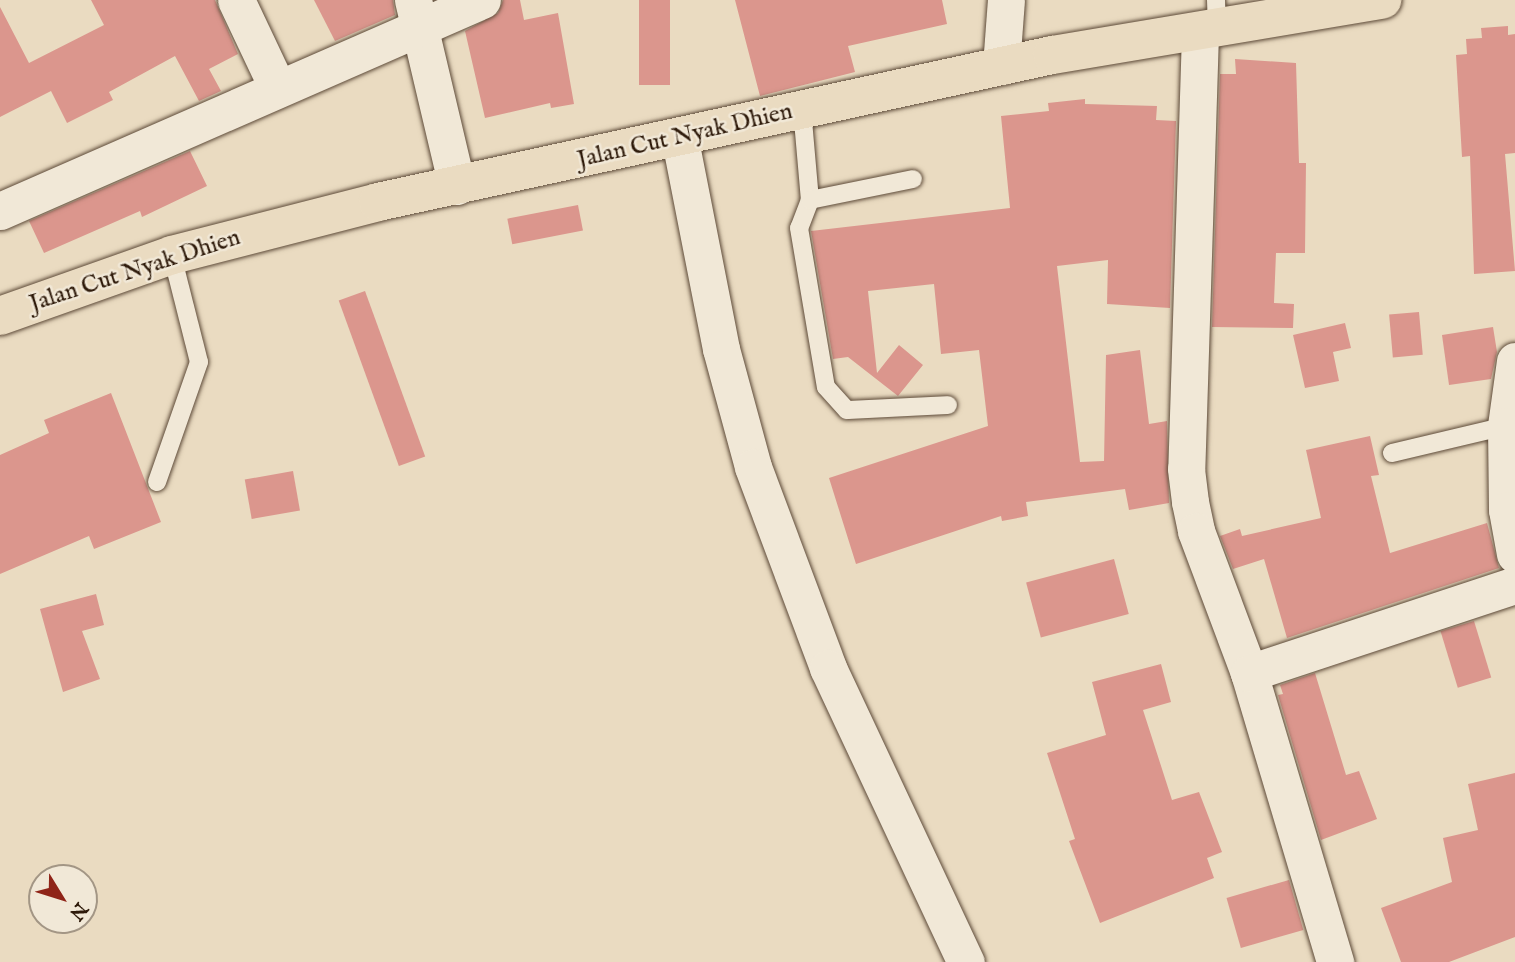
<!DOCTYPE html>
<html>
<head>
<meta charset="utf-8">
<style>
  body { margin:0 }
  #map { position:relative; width:1515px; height:962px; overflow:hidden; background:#eadbc1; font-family:"IM FELL English",serif }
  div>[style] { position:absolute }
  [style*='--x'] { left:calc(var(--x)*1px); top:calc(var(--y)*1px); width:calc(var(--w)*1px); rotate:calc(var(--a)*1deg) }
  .building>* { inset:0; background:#db968d; transform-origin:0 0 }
  .roads { filter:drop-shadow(0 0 2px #5d4a38) drop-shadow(0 0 2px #5d4a38) }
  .service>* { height:18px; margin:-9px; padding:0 9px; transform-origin:9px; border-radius:9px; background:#f1e8d7 }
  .minor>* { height:37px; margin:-18.5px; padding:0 18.5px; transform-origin:18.5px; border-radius:18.5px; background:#f1e8d7 }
  .primary>* { height:38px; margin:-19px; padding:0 19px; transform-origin:19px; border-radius:19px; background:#eadbc1 }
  span { translate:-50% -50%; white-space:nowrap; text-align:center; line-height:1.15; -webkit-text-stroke:5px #f1e8d7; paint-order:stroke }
  .street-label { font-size:24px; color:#2e1a0a }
  .north { position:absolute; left:28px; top:864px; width:70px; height:70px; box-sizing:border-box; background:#f1e8d7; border:2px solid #a39685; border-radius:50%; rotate:128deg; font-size:19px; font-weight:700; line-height:28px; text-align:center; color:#2e1a0a }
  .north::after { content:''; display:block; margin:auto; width:24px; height:32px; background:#8f2418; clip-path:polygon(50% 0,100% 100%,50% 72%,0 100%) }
</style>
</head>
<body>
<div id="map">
  <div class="building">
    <div style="clip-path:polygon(91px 0,215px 0,238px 54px,209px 69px,221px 91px,199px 101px,175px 56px,109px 92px,113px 100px,67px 123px,51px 91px,0 117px,0 7px,29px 63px,104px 25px)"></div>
    <div style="clip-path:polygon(314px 0,393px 0,395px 15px,335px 41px)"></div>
    <div style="clip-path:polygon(503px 0,520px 0,524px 20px,558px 13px,574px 104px,551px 108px,550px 103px,485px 118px,465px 31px,498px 13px)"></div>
    <div style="left:639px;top:0;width:31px;height:85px"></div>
    <div style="clip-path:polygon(735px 0,942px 0,947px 24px,848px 46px,855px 72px,760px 96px)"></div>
    <div style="clip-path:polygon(1508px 26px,1508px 35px,1515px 34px,1515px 153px,1505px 154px,1515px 271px,1474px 274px,1470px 156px,1462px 157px,1456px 55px,1467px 54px,1466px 39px,1482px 38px,1481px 28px)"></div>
    <div style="clip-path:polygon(1235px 59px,1296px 63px,1299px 163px,1306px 163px,1305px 253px,1276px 253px,1274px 303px,1294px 304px,1293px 328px,1212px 327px,1220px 74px,1236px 74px)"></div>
    <div style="clip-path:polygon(1085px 99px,1085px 104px,1157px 106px,1156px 120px,1176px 121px,1170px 308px,1107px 304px,1108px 260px,1057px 266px,1080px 462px,1104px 461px,1106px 355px,1140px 350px,1149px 424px,1167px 421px,1169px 503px,1129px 510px,1125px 489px,1026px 502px,1028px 516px,1002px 521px,1001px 516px,856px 564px,829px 478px,988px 426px,979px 350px,941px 354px,934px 284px,868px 291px,877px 373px,899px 345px,923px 365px,898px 396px,848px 357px,833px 359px,811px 231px,1010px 208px,1001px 116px,1049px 111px,1048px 103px)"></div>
    <div style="clip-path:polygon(190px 151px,207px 186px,142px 217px,140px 211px,44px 253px,29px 221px)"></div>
    <div style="left:578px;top:205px;width:26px;height:72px;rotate:79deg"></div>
    <div style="left:365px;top:291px;width:176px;height:28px;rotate:70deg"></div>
    <div style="left:1419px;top:312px;width:43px;height:30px;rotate:85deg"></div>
    <div style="clip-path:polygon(1345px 323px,1351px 348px,1333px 352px,1339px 381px,1305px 388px,1293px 335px)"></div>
    <div style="clip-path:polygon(1493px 327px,1497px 352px,1491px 379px,1449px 385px,1442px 335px)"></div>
    <div style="clip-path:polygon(111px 393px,161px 522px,94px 549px,89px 536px,0 574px,0 455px,49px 433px,44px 420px)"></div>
    <div style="clip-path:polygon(1370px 436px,1379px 475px,1371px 476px,1390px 553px,1487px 523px,1499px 568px,1287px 638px,1264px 559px,1233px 569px,1220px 536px,1240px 529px,1242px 536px,1321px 518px,1306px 450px)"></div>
    <div style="left:293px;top:471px;width:40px;height:49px;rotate:80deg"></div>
    <div style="left:1114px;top:559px;width:57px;height:91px;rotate:75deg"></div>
    <div style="clip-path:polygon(96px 594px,104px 625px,82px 631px,100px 679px,63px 692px,40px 609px)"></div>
    <div style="left:1474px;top:621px;width:59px;height:35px;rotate:73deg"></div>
    <div style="clip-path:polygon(1161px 664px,1171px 702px,1143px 710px,1172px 800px,1199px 792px,1222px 852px,1207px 858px,1214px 878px,1100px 923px,1069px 841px,1075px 839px,1047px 753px,1106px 735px,1092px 682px)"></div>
    <div style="clip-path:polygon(1315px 673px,1346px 775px,1359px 771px,1377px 819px,1321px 840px,1278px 695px,1283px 694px,1280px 685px)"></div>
    <div style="clip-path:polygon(1515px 773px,1515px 937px,1449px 962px,1401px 962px,1381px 908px,1452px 882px,1443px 838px,1478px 830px,1468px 784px)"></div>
    <div style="left:1289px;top:880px;width:52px;height:65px;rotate:74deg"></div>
  </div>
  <div class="roads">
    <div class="service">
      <div style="--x:1216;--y:0;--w:30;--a:88"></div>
      <div style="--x:802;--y:109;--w:91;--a:85"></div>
      <div style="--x:810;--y:200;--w:30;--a:111"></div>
      <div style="--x:799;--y:228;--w:161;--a:80.4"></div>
      <div style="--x:826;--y:387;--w:31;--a:48"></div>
      <div style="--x:847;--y:410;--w:101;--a:-2.8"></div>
      <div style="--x:810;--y:200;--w:105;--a:-11.5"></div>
      <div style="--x:1392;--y:453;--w:117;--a:-13.3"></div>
      <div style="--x:157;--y:482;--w:127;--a:-70.7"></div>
      <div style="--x:199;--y:362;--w:110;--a:-104.2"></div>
    </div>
    <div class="minor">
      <div style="--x:236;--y:0;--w:98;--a:64.7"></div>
      <div style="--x:413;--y:0;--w:191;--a:76.7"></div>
      <div style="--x:1200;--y:33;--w:436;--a:91.8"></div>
      <div style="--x:1186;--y:469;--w:33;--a:83"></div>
      <div style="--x:1190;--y:502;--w:30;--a:78"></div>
      <div style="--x:1196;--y:531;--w:152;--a:69.5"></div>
      <div style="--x:1249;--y:673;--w:302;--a:73.4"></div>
      <div style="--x:1001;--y:66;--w:66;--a:-85.7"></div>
      <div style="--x:680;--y:140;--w:213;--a:78.9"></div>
      <div style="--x:721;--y:349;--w:122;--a:74.8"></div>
      <div style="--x:753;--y:467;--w:215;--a:69.5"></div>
      <div style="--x:828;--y:668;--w:325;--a:64.9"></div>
      <div style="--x:0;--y:211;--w:526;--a:-23.64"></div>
      <div style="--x:1515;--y:361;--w:66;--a:97.9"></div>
      <div style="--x:1506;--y:426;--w:84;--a:89.3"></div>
      <div style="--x:1507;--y:510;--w:45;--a:79.7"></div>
      <div style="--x:1249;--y:673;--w:280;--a:-18.3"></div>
    </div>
    <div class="primary">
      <div style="--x:0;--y:316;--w:182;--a:-19.5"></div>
      <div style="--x:172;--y:255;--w:213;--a:-14.4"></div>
      <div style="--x:378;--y:202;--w:690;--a:-12.3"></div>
      <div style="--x:1052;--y:55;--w:335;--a:-9.5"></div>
    </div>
  </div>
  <div class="street-label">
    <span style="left:685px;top:136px;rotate:-13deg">Jalan Cut Nyak Dhien</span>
    <span style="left:135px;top:271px;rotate:-18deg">Jalan Cut Nyak Dhien</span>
  </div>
  <div class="north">N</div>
</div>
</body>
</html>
